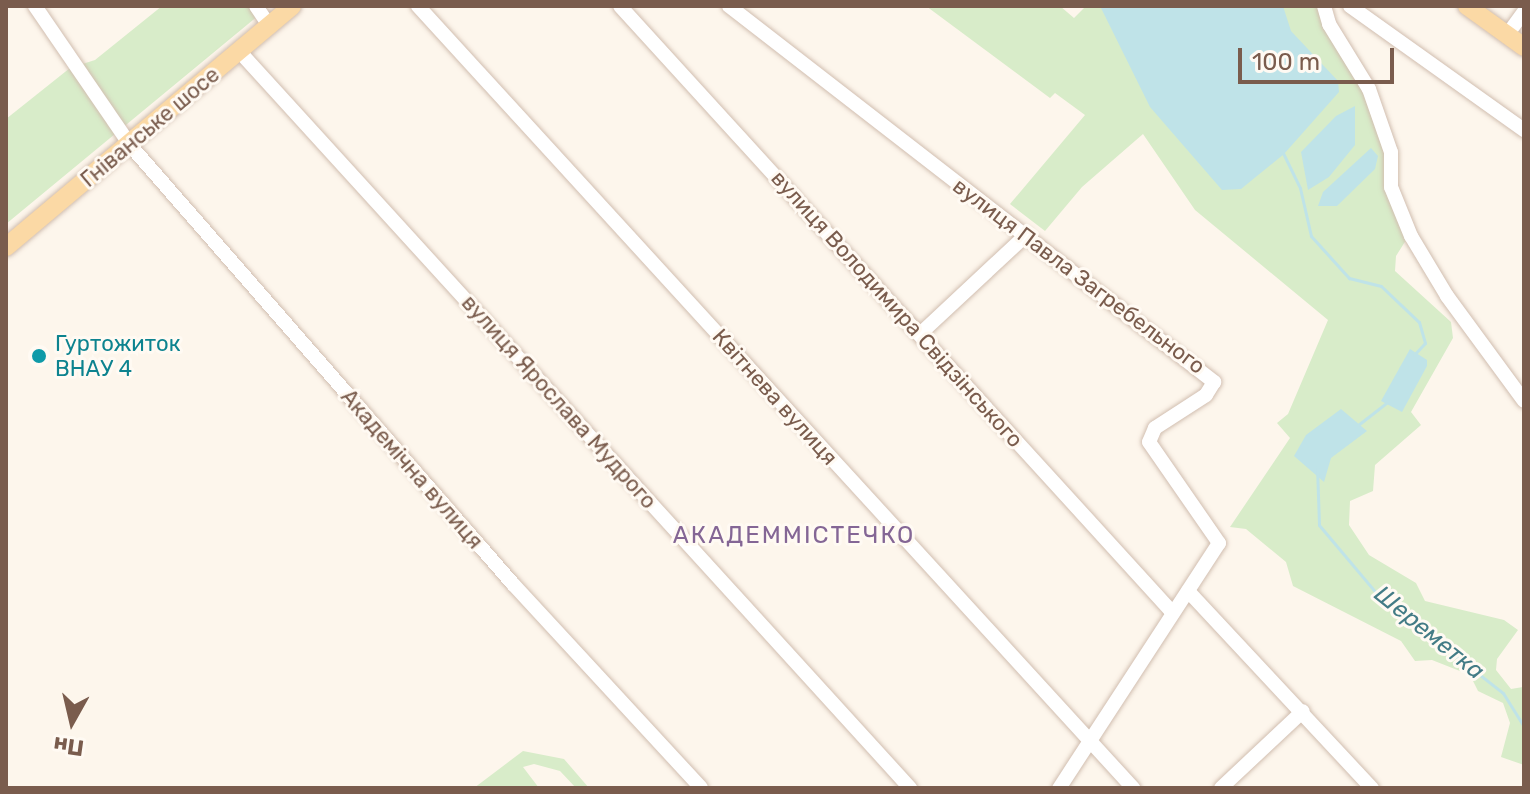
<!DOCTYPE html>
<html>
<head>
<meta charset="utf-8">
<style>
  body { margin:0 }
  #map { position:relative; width:1530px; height:794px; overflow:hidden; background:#fdf6ec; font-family:Rubik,sans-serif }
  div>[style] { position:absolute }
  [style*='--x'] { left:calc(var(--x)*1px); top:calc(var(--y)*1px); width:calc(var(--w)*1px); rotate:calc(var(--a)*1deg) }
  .green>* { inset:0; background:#d8ecc9 }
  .water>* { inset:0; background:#bfe3e8 }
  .stream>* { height:3px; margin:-1.5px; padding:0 1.5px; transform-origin:1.5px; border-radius:1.5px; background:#bfe3e8 }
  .roads { filter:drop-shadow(0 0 2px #d1beb0) drop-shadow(0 0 2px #d1beb0) }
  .minor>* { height:14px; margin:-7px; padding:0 7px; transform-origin:7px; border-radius:7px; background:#fff }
  .major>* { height:18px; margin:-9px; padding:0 9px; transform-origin:9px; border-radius:9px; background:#fbd9a5 }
  .dots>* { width:22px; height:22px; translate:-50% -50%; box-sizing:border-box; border:4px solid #fffaf3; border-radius:50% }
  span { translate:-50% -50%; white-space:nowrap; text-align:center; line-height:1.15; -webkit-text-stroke:6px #fffaf3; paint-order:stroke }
  .street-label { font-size:22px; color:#7a5c4d }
  .culture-label { font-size:22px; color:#0d838f }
  .left { translate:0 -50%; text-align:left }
  .neighbourhood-label { font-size:24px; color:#846695; letter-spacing:2px }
  .water-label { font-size:24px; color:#437c86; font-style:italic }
  .frame { position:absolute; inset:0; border:8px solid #7a5c4d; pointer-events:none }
  .north { position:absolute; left:32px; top:682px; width:80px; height:80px; -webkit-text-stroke:6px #fffaf3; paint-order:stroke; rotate:188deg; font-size:22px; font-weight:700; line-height:32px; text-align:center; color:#7a5c4d }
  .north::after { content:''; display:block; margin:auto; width:28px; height:36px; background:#7a5c4d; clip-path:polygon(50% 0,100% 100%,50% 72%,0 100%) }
  .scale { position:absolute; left:1238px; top:48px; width:156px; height:36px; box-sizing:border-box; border:4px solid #7a5c4d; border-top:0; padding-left:10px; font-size:24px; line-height:28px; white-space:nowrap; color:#7a5c4d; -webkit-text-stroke:6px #fffaf3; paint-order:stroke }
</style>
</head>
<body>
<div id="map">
  <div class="green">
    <div style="clip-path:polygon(162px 6px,270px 6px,6px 224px,6px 119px,70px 68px,95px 60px)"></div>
    <div style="clip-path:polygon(926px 6px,1060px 6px,1074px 18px,1086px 6px,1324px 6px,1360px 69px,1408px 237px,1396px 256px,1395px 271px,1451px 322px,1453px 338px,1411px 412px,1421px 425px,1375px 465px,1373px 491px,1350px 501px,1349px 525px,1369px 555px,1416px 583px,1425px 601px,1504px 620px,1518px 630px,1497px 659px,1496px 670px,1511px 689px,1523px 687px,1524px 765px,1501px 757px,1510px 723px,1503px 703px,1478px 691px,1470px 675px,1432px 660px,1415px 661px,1401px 641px,1293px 586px,1286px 562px,1246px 529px,1230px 527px,1290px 438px,1277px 423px,1288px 414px,1328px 320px,1195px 210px,1143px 134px,1082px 187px,1045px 231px,1010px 204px,1085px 115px,1055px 93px,1050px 98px)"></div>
    <div style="clip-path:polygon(523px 751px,564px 759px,589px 788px,576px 788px,560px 771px,534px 764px,523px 767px,539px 788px,474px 788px)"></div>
  </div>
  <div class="water">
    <div style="clip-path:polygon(1100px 6px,1283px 6px,1291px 31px,1338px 81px,1339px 92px,1284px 154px,1241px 189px,1222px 190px,1150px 107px)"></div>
    <div style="clip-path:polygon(1355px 106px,1355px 145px,1329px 177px,1308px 190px,1301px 152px,1336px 116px)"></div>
    <div style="clip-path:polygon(1371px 148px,1378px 156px,1375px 169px,1337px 206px,1318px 206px,1323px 192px)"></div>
    <div style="clip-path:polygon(1410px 349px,1427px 360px,1427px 366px,1402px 412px,1381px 401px)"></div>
    <div style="clip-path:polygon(1341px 409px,1367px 431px,1331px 458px,1324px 482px,1294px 456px,1306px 435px)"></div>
  </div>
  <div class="stream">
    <div style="--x:1283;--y:153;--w:39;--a:64"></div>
    <div style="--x:1300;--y:188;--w:49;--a:77.1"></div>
    <div style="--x:1311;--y:236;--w:57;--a:47.9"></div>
    <div style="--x:1349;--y:278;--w:33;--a:14"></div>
    <div style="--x:1381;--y:286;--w:52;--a:43.5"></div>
    <div style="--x:1419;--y:322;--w:22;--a:74"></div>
    <div style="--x:1425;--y:343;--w:16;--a:133"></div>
    <div style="--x:1358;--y:425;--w:36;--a:-38"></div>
    <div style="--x:1317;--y:467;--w:58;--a:88"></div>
    <div style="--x:1319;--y:525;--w:92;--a:49.9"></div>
    <div style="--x:1378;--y:595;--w:159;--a:38.1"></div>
    <div style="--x:1503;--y:693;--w:40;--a:58"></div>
  </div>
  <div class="roads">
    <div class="minor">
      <div style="--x:35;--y:6;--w:168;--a:55.6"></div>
      <div style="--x:130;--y:145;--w:583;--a:48.9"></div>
      <div style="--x:513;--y:584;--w:277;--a:47.3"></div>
      <div style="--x:256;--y:6;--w:23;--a:56"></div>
      <div style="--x:418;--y:6;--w:1060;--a:47.56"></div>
      <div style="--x:620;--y:6;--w:821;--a:47.67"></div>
      <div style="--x:729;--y:6;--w:614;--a:37.78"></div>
      <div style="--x:1214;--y:382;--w:15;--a:122"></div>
      <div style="--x:1206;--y:395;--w:61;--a:147.1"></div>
      <div style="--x:1155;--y:428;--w:15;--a:113"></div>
      <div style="--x:1149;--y:442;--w:123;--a:55.3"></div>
      <div style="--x:1219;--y:543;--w:293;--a:123.1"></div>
      <div style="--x:1324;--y:6;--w:19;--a:74"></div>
      <div style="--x:1329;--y:24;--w:76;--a:58.4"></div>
      <div style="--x:1369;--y:89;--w:67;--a:70.8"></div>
      <div style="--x:1391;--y:152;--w:35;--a:90"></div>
      <div style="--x:1391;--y:187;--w:53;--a:67.8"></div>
      <div style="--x:1411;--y:236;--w:70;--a:59"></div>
      <div style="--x:1447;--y:296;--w:130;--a:53.7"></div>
      <div style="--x:1350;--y:6;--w:214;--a:35.5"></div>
      <div style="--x:1507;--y:35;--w:29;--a:-54"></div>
      <div style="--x:239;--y:51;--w:997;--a:47.68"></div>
      <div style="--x:920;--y:334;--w:145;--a:-43"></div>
      <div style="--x:1188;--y:591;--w:270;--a:47"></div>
      <div style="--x:1221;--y:788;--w:112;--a:-43.2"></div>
    </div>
    <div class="major">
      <div style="--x:1467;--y:6;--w:70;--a:35.7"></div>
      <div style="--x:6;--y:247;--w:374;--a:-40.1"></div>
    </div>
  </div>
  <div class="dots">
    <div style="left:39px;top:356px;background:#0f9aa8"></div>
  </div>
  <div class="street-label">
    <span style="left:150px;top:127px;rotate:-40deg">Гніванське шосе</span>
    <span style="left:1079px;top:276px;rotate:37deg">вулиця Павла Загребельного</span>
    <span style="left:897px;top:309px;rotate:48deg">вулиця Володимира Свідзінського</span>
    <span style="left:775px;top:397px;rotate:48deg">Квітнева вулиця</span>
    <span style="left:559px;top:402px;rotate:48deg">вулиця Ярослава Мудрого</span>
    <span style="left:412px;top:469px;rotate:49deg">Академічна вулиця</span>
  </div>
  <div class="culture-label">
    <span class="left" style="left:55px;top:356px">Гуртожиток<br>ВНАУ 4</span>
  </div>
  <div class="neighbourhood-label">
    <span style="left:794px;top:536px">АКАДЕММІСТЕЧКО</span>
  </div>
  <div class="water-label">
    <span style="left:1429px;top:633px;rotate:39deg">Шереметка</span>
  </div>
  <div class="frame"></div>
  <div class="north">Пн</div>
  <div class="scale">100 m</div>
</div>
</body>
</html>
